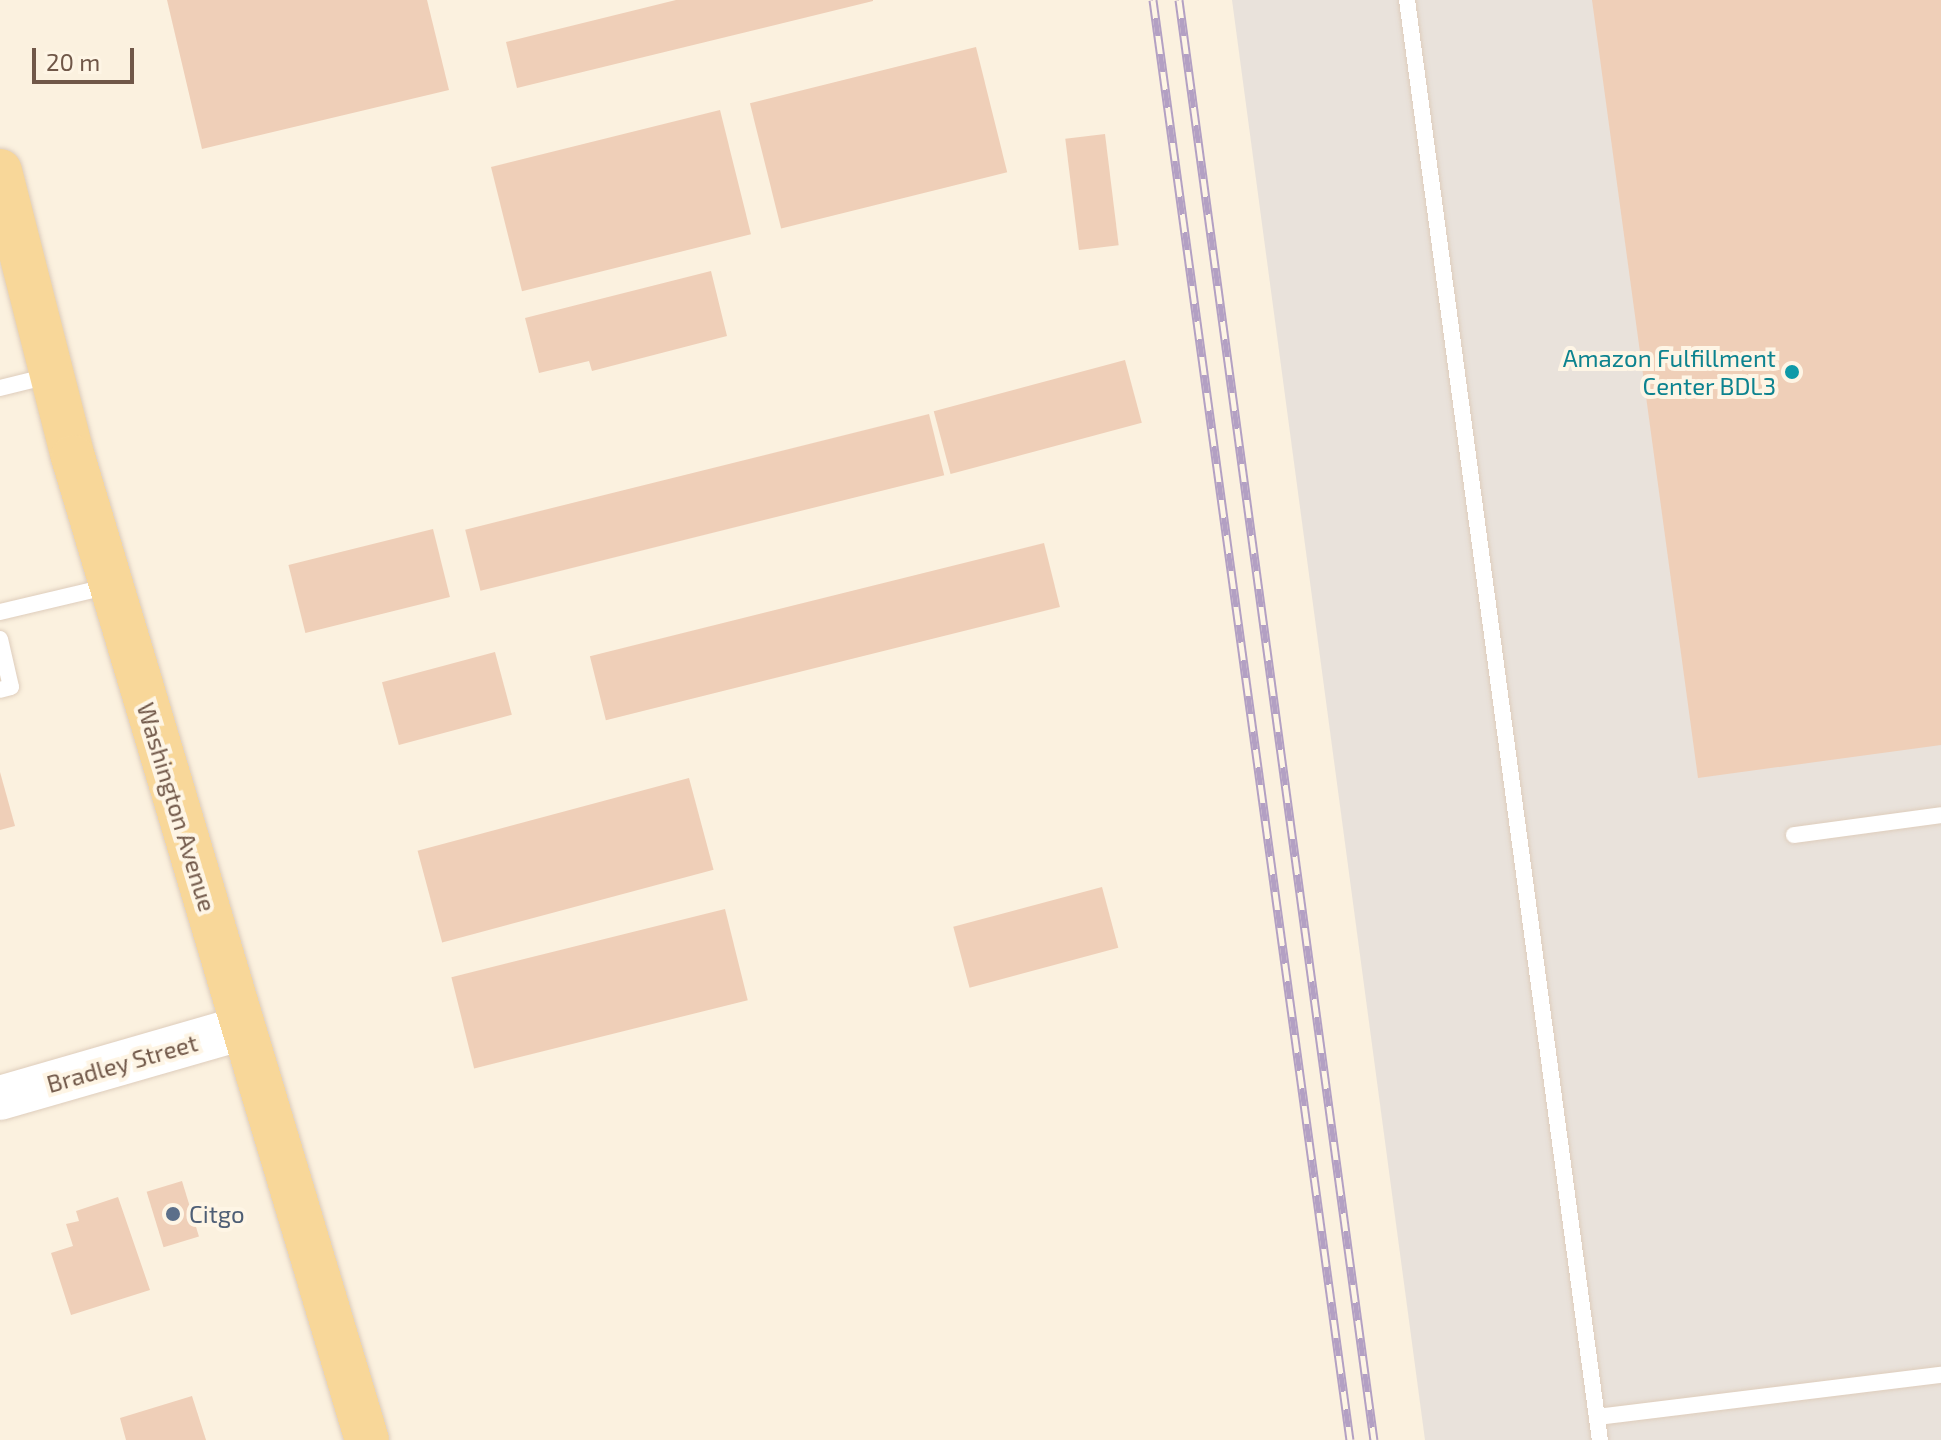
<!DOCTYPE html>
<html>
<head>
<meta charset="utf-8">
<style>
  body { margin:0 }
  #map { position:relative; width:1941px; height:1440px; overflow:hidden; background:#fbf1df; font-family:"Exo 2",sans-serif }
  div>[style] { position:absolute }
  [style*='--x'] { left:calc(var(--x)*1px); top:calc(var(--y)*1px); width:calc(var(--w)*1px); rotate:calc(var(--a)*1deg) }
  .industrial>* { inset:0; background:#e9e2db }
  .building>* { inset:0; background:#efcfb8; transform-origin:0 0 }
  .roads { filter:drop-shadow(0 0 2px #decdbc) drop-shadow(0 0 2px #decdbc) }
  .lane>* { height:16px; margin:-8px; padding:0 8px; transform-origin:8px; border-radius:8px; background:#fff }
  .secondary>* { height:44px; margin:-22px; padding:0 22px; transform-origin:22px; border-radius:22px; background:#fff }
  .primary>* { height:44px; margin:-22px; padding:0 22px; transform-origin:22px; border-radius:22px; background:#f8d799 }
  .rail>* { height:9px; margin-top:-4.5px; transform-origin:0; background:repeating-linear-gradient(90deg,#fef5e5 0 18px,#b3a0c3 0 36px); box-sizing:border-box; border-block:2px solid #b3a0c3 }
  .dots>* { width:22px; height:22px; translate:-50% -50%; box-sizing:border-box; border:4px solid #fef5e5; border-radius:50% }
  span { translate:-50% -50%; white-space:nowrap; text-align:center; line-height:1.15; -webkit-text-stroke:8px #fef5e5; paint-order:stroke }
  .culture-label { font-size:24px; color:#0d838f }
  .right { translate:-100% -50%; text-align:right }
  .street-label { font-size:24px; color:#705748 }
  .service-label { font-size:24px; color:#4e5e75 }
  .left { translate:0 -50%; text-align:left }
  .scale { position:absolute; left:32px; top:48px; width:102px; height:36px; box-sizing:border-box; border:4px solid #705748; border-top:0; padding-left:10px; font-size:24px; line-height:28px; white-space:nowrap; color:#705748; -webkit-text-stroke:6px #fef5e5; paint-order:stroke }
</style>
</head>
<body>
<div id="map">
  <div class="industrial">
    <div style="clip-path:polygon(1232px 0,1941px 0,1941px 1440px,1425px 1440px)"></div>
  </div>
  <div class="building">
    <div style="clip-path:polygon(167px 0,427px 0,449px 90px,202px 149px)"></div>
    <div style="clip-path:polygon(676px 0,873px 0,873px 1px,517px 88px,506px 42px)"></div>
    <div style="clip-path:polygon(1592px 0,1941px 0,1941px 745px,1698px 778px)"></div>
    <div style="left:976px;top:47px;width:129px;height:233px;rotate:76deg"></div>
    <div style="left:720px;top:110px;width:128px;height:236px;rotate:76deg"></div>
    <div style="left:1105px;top:134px;width:112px;height:40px;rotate:83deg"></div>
    <div style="clip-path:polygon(711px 271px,727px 336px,592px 371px,589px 361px,539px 373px,525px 318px)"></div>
    <div style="left:1125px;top:360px;width:65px;height:198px;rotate:75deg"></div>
    <div style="left:929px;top:414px;width:63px;height:478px;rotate:76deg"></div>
    <div style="left:433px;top:529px;width:70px;height:149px;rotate:76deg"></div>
    <div style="left:1044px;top:543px;width:66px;height:468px;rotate:76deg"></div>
    <div style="left:495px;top:652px;width:65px;height:117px;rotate:75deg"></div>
    <div style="clip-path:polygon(0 772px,15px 826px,0 830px)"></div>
    <div style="left:689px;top:778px;width:95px;height:281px;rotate:75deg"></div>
    <div style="left:1102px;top:887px;width:63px;height:154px;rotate:75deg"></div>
    <div style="left:725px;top:909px;width:94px;height:282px;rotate:76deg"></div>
    <div style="left:182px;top:1181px;width:58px;height:37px;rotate:73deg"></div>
    <div style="clip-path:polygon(118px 1197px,150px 1290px,71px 1315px,51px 1253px,73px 1246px,66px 1224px,79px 1221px,76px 1211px)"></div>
    <div style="clip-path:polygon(192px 1396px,206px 1440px,126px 1440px,120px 1418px)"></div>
  </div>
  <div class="roads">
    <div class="lane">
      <div style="--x:1407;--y:0;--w:1453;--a:82.37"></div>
      <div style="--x:0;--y:388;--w:50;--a:-13.8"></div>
      <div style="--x:0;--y:612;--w:113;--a:-13.3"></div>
      <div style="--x:0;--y:639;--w:49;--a:77.1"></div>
      <div style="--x:11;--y:687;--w:11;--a:165"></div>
      <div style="--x:1794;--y:835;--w:148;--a:-7.7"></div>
      <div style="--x:1597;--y:1417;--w:347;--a:-7"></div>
    </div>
    <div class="secondary">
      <div style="--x:0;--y:1098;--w:253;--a:-16.1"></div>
    </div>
    <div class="primary">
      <div style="--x:0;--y:171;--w:295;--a:75.7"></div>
      <div style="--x:73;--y:457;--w:1026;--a:73.35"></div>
    </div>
  </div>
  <div class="rail">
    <div style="--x:1153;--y:0;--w:1453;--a:82.21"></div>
    <div style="--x:1179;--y:0;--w:1453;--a:82.29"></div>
  </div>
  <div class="dots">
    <div style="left:1792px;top:372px;background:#0f9aa8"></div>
    <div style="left:173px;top:1214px;background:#5c6f8a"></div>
  </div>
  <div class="culture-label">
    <span class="right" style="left:1776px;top:372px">Amazon Fulfillment<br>Center BDL3</span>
  </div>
  <div class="street-label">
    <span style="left:177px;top:807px;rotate:73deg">Washington Avenue</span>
    <span style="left:122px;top:1063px;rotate:-16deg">Bradley Street</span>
  </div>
  <div class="service-label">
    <span class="left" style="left:189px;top:1214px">Citgo</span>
  </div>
  <div class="scale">20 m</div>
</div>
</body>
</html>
